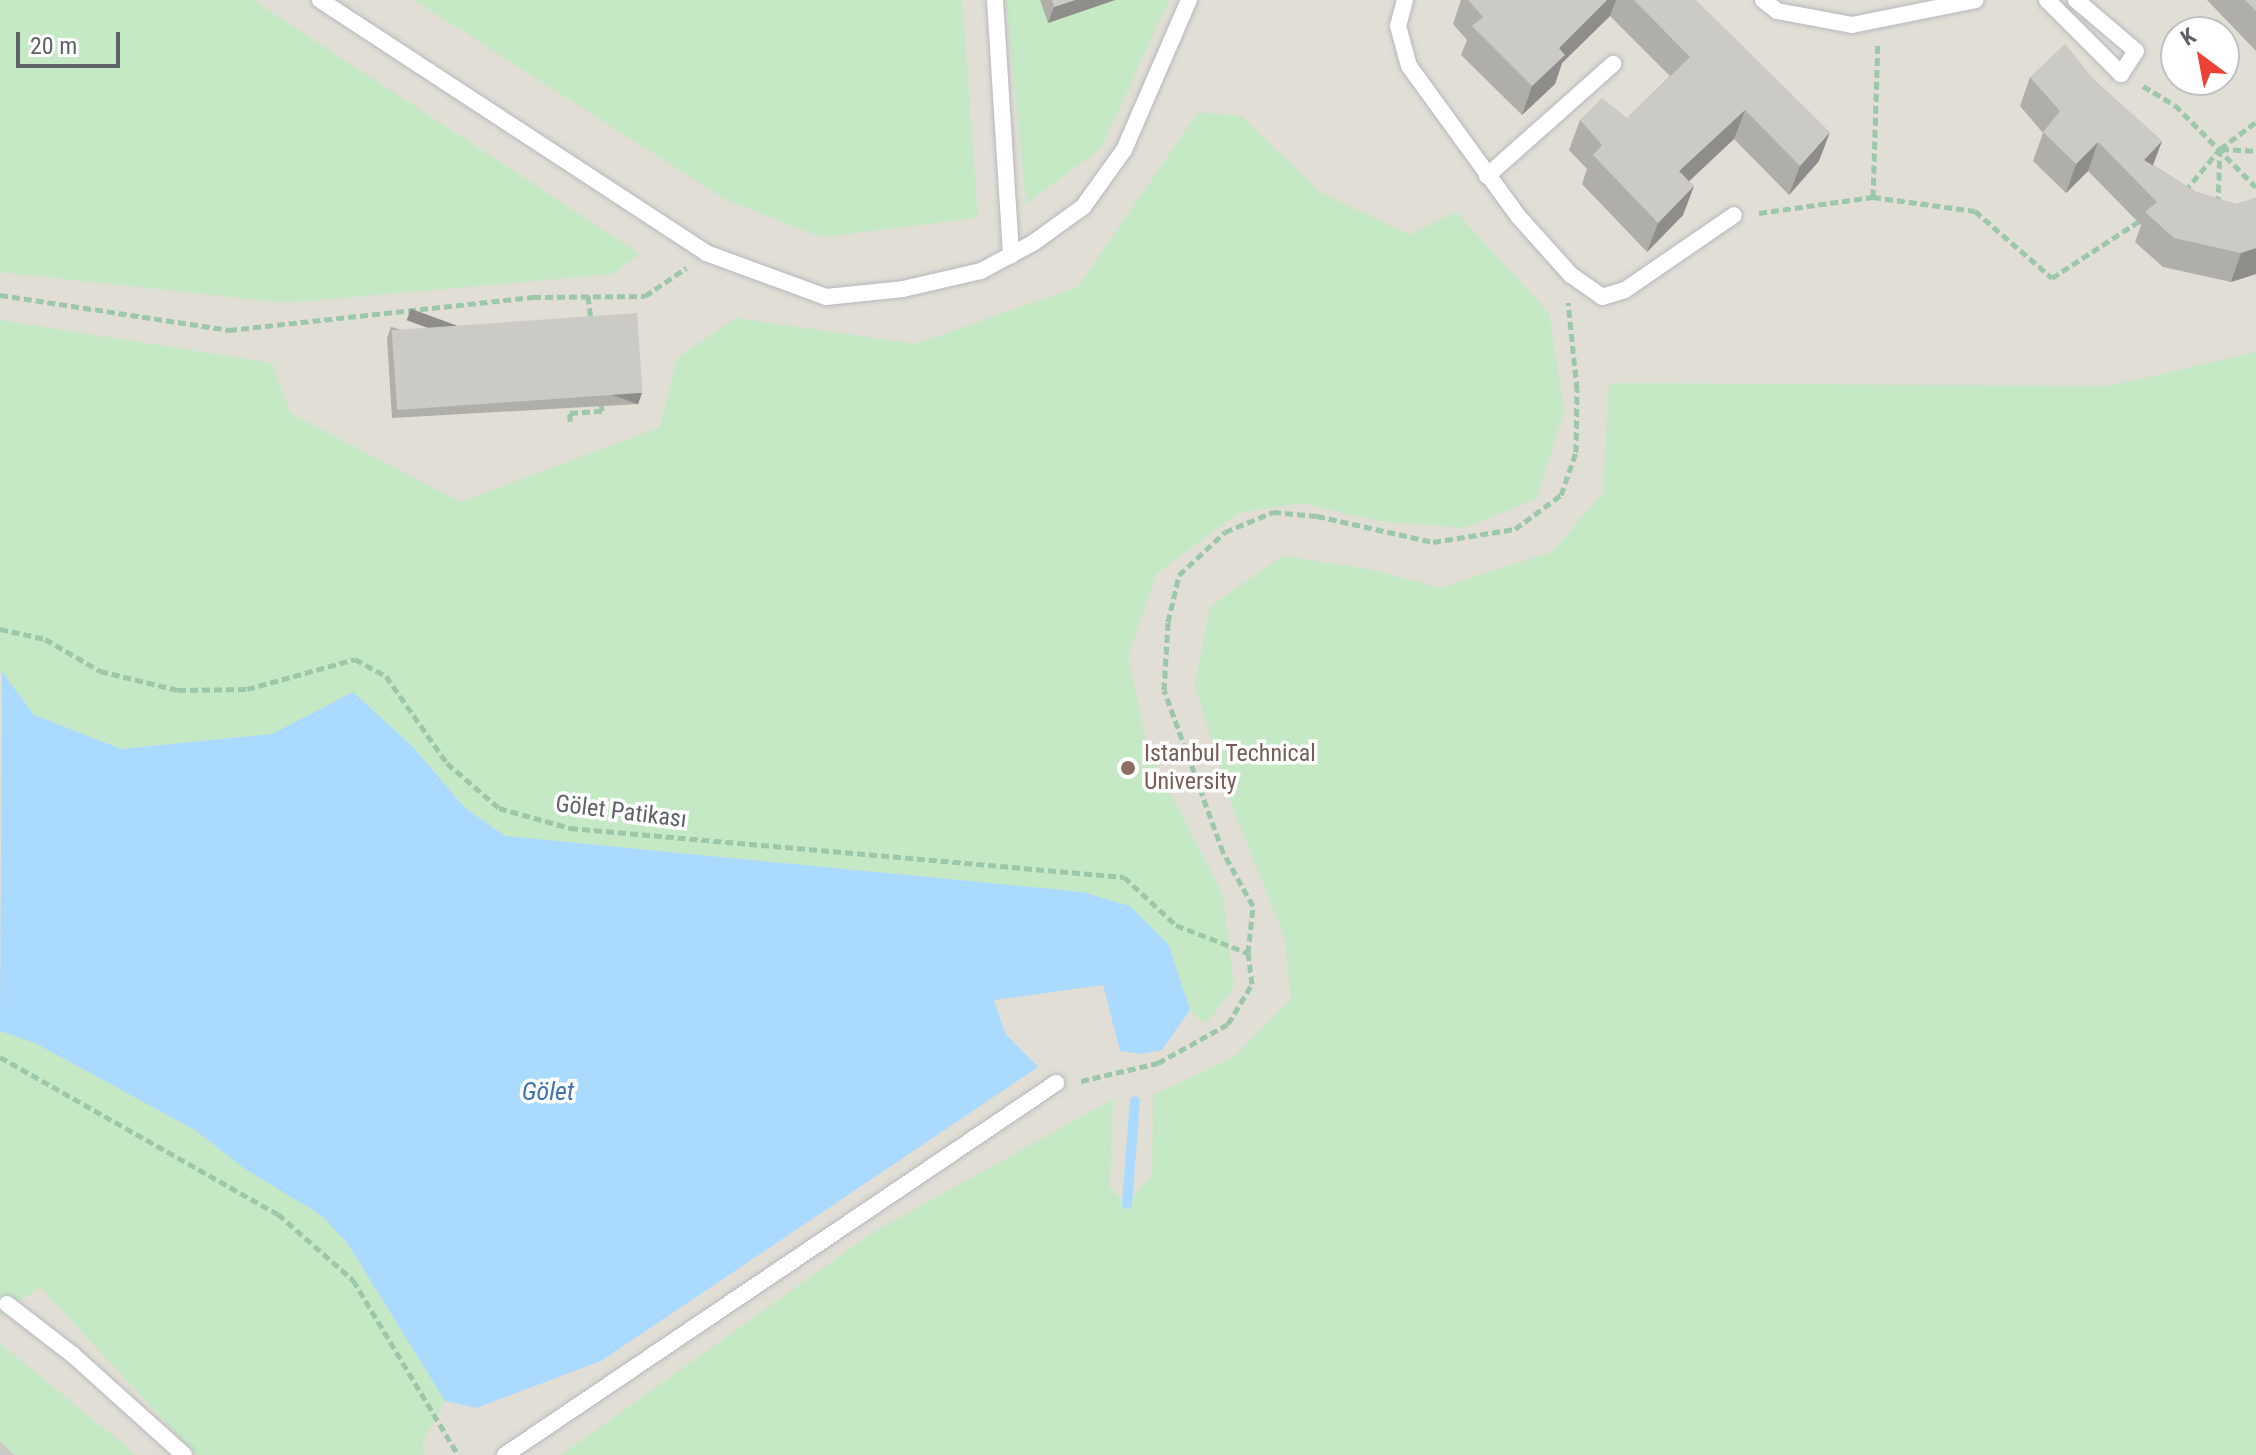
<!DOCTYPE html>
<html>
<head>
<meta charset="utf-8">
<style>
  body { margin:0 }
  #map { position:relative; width:2256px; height:1455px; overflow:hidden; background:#f1efe8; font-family:"Roboto Condensed",sans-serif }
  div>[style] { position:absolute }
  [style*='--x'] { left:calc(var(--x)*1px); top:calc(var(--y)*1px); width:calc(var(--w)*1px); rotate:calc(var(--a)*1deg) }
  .education>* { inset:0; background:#e1ded6 }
  .green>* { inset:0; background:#c5e8c5 }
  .water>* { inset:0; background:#aadaff }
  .stream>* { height:10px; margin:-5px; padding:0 5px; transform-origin:5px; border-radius:5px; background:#aadaff }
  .path>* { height:5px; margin-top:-2.5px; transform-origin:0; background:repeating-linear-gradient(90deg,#9cc7a9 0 8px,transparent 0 12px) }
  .roads { filter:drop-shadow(0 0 2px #b5b8bc) drop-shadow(0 0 2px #b5b8bc) }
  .service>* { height:16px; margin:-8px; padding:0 8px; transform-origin:8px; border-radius:8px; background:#fff }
  .wall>* { inset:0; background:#afaea9 }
  .shaded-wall>* { inset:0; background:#8f8d8a; transform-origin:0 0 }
  .building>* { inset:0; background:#cccac5; transform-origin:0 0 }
  .dots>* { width:22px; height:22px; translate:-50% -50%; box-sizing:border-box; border:4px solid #fff; border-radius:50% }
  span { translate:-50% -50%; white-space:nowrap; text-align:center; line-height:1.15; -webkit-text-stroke:7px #fff; paint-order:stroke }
  .education-label { font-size:24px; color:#785e54 }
  .left { translate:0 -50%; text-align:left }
  .street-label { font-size:24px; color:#5f6368 }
  .water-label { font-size:26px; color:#4174aa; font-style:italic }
  .north { position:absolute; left:2160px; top:16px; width:80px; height:80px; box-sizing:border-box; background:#fff; border:2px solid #bfc1c3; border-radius:50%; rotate:328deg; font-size:22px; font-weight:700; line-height:32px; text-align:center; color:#5f6368 }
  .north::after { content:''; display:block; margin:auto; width:28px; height:36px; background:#ea4335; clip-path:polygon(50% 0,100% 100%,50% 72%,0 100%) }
  .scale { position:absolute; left:16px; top:32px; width:104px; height:36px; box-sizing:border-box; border:4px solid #5f6368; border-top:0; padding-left:10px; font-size:24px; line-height:28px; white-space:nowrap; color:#5f6368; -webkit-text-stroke:6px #fff; paint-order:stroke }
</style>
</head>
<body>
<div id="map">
  <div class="education">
    <div style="clip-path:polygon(evenodd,0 0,2256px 0,2256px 1455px,0 1455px,0 0,2176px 32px,2224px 32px,2224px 80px,2176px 80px,2176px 32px)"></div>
  </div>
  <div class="green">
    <div style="clip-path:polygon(0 0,253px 0,640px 254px,613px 274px,286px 303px,0 272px)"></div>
    <div style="clip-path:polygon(414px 0,962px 0,978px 218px,821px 237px,726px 200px)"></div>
    <div style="clip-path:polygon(1006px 0,1169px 0,1101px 148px,1026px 204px)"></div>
    <div style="clip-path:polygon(1198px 112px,1241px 116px,1320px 192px,1409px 235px,1456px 212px,1549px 313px,1564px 411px,1536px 499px,1464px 528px,1379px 521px,1300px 503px,1238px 513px,1156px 574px,1128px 656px,1148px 749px,1223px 895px,1234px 987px,1206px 1024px,1190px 1010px,1168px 944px,1130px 906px,1081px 892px,505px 836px,465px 808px,413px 747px,353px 692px,272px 734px,121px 749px,33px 715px,0 673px,0 320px,272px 363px,290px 413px,460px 502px,660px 427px,677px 358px,736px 318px,915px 344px,1078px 287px)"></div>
    <div style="clip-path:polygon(2256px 352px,2256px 1455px,561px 1455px,872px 1233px,1113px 1099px,1110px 1188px,1127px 1204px,1152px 1175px,1153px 1095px,1234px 1057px,1291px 999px,1285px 939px,1227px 793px,1195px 685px,1210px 607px,1282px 556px,1369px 569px,1440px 588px,1552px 552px,1603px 493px,1609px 383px,2110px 386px)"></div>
    <div style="clip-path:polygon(0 1031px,35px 1043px,195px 1130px,245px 1169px,321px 1215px,348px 1244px,445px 1401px,423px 1441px,425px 1455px,196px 1455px,40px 1287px,0 1315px)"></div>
    <div style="clip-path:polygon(0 1343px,136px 1455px,0 1455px)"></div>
  </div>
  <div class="water">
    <div style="clip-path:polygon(2px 672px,34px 715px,121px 749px,272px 734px,353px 692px,413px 747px,465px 808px,505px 836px,1082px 892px,1130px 906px,1168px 944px,1190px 1010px,1162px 1050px,1141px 1054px,1120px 1051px,1103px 985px,994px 1000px,1005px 1033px,1038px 1067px,601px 1361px,476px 1408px,445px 1401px,348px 1244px,321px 1215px,245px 1169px,195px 1130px,35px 1043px,0 1031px)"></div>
  </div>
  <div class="stream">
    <div style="--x:1127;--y:1204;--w:103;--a:-85.6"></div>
  </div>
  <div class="path">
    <div style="--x:2143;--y:86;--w:37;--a:31"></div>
    <div style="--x:2175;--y:105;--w:115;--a:45.4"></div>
    <div style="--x:2221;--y:149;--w:35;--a:3"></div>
    <div style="--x:2185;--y:191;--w:55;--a:-50.2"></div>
    <div style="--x:2220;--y:149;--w:45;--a:-36.9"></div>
    <div style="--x:1873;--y:197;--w:155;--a:-88.2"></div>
    <div style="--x:2218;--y:204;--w:54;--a:-87.9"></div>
    <div style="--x:1759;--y:213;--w:115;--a:-8"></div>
    <div style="--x:1873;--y:197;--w:103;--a:7.8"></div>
    <div style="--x:1975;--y:211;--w:102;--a:41"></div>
    <div style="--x:2052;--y:278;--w:106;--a:-33.1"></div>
    <div style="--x:0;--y:295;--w:232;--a:8.7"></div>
    <div style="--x:229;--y:330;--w:306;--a:-6.2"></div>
    <div style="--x:533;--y:297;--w:112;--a:-0.5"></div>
    <div style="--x:645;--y:296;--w:50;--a:-34.3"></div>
    <div style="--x:588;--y:296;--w:23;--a:83"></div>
    <div style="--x:570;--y:422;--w:9;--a:-90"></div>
    <div style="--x:570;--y:413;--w:32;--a:-4"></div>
    <div style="--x:602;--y:411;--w:11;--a:-95"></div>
    <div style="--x:0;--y:629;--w:46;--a:12.5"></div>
    <div style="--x:45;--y:639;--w:64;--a:30.2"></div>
    <div style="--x:100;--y:671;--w:80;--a:13.7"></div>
    <div style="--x:178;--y:690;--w:69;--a:-0.8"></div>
    <div style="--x:247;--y:689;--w:112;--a:-15.5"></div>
    <div style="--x:355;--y:659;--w:35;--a:29"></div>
    <div style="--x:386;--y:676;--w:106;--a:55"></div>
    <div style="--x:447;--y:763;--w:69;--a:40.9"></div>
    <div style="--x:499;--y:808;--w:74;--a:15.7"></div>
    <div style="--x:570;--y:828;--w:556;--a:5.05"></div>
    <div style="--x:1124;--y:877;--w:71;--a:42.7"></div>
    <div style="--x:1176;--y:925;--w:77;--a:21.3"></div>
    <div style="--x:0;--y:1057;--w:319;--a:29.5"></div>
    <div style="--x:278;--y:1214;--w:100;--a:41.3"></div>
    <div style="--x:353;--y:1280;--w:204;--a:59"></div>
    <div style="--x:1081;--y:1081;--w:79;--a:-13.2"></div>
    <div style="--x:1158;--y:1063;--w:80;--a:-29.1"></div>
    <div style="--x:1228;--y:1024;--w:47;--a:-59"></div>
    <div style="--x:1252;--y:984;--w:31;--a:-97"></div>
    <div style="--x:1248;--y:953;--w:47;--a:-83.9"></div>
    <div style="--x:1253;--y:906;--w:62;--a:-119.1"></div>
    <div style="--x:1223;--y:852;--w:172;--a:-110"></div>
    <div style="--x:1164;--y:690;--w:68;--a:-86.6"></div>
    <div style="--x:1168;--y:622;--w:48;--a:-76.8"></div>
    <div style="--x:1179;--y:575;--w:63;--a:-43.1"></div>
    <div style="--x:1225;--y:532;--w:52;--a:-22.6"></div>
    <div style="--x:1273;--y:512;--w:44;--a:5.2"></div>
    <div style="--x:1317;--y:516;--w:119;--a:12.6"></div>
    <div style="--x:1433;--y:542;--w:83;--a:-9"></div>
    <div style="--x:1515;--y:529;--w:57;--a:-36.5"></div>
    <div style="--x:1561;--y:495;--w:46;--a:-70.8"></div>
    <div style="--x:1576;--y:452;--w:63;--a:-89.1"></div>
    <div style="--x:1577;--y:389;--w:87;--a:-95.9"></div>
  </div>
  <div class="roads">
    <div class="service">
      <div style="--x:320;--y:0;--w:462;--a:33.2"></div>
      <div style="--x:706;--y:253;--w:128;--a:20.1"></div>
      <div style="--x:826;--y:297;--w:77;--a:-5.9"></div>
      <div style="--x:903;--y:289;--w:80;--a:-13"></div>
      <div style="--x:981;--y:271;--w:59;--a:-28.3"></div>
      <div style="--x:1033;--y:243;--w:62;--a:-35.8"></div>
      <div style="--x:1083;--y:207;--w:70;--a:-54.3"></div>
      <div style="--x:1124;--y:150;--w:163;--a:-66.6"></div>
      <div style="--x:995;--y:0;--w:256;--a:86.4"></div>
      <div style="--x:1405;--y:0;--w:27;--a:105"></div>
      <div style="--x:1398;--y:26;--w:41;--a:74.6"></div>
      <div style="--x:1409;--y:66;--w:185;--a:54"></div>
      <div style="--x:1518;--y:216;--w:79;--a:48.1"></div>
      <div style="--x:1571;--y:275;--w:38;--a:35"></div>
      <div style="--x:1602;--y:297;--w:24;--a:-17"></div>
      <div style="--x:1625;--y:290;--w:132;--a:-34.5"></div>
      <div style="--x:1763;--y:0;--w:18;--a:38"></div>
      <div style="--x:1777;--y:11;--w:76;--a:10.6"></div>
      <div style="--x:1852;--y:25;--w:126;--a:-11.4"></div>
      <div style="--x:2047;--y:0;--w:105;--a:45"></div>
      <div style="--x:2121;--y:74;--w:27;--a:-57"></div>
      <div style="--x:2136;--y:51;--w:79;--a:-139.6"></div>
      <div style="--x:1487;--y:176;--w:169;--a:-41.6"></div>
      <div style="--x:7;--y:1304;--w:83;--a:37.7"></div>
      <div style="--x:73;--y:1355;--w:149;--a:42"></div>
      <div style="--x:505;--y:1455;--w:665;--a:-34.02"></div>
    </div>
  </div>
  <div class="wall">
    <div style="clip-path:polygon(1040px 0,1115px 0,1048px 23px)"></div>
    <div style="clip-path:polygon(1461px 0,1696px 0,1819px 161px,1789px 195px,1734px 139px,1689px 181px,1694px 186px,1683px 215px,1647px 252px,1582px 184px,1587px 169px,1569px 150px,1580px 120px,1627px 118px,1670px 76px,1610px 16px,1562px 63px,1555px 84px,1522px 115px,1461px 55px,1467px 40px,1453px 24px)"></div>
    <div style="clip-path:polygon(2207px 0,2256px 0,2256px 51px)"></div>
    <div style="clip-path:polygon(2030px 77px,2095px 81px,2162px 141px,2153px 165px,2196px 192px,2236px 204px,2256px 198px,2256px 274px,2231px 282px,2163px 267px,2135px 242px,2141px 225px,2088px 171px,2066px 193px,2033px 161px,2043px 133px,2020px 106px)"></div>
    <div style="clip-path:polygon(391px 327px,642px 393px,638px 404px,392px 418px,387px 338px)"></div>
  </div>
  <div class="shaded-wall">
    <div style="clip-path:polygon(1075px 0,1115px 0,1048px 23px,1054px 7px)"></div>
    <div style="clip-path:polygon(1607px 0,1616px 0,1610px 16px,1562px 63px,1555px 84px,1522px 115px,1532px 86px,1559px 48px)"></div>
    <div style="clip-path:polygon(1745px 110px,1734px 139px,1668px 201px,1679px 171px)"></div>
    <div style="clip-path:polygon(1830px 132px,1819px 161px,1789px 195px,1800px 166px)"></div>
    <div style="clip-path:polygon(2162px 141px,2151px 170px,2144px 160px)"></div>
    <div style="clip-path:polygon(2098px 142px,2088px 171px,2066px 193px,2076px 164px)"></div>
    <div style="clip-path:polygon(1694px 186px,1683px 215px,1647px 252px,1658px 223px)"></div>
    <div style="clip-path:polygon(2256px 248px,2256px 274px,2231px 282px,2241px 253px)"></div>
    <div style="left:642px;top:393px;width:12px;height:246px;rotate:110deg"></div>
  </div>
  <div class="building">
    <div style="clip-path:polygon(1052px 0,1075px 0,1054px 7px)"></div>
    <div style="clip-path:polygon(1468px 0,1607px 0,1559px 48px,1565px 55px,1532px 86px,1472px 26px,1483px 17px)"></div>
    <div style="clip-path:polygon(1634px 0,1696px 0,1830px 132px,1800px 166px,1745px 110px,1679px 171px,1694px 186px,1658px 223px,1593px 155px,1602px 145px,1580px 120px,1602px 98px,1627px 118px,1690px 57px)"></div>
    <div style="clip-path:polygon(2245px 0,2256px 0,2256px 11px)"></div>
    <div style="clip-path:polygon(2065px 44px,2095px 81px,2162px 141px,2144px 160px,2196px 192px,2236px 204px,2256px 198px,2256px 248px,2241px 253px,2174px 238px,2145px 212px,2157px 202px,2098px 142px,2076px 164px,2043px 132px,2060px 111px,2030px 77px)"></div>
    <div style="left:637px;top:313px;width:80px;height:246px;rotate:86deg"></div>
    <div style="clip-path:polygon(0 1441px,14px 1455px,0 1455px)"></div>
  </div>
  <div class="dots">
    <div style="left:1128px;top:768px;background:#8d6e63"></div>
  </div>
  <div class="education-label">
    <span class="left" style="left:1144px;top:768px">Istanbul Technical<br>University</span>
  </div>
  <div class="street-label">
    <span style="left:621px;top:812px;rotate:7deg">Gölet Patikası</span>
  </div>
  <div class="water-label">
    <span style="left:548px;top:1092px">Gölet</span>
  </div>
  <div class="north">K</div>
  <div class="scale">20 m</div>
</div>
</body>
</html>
